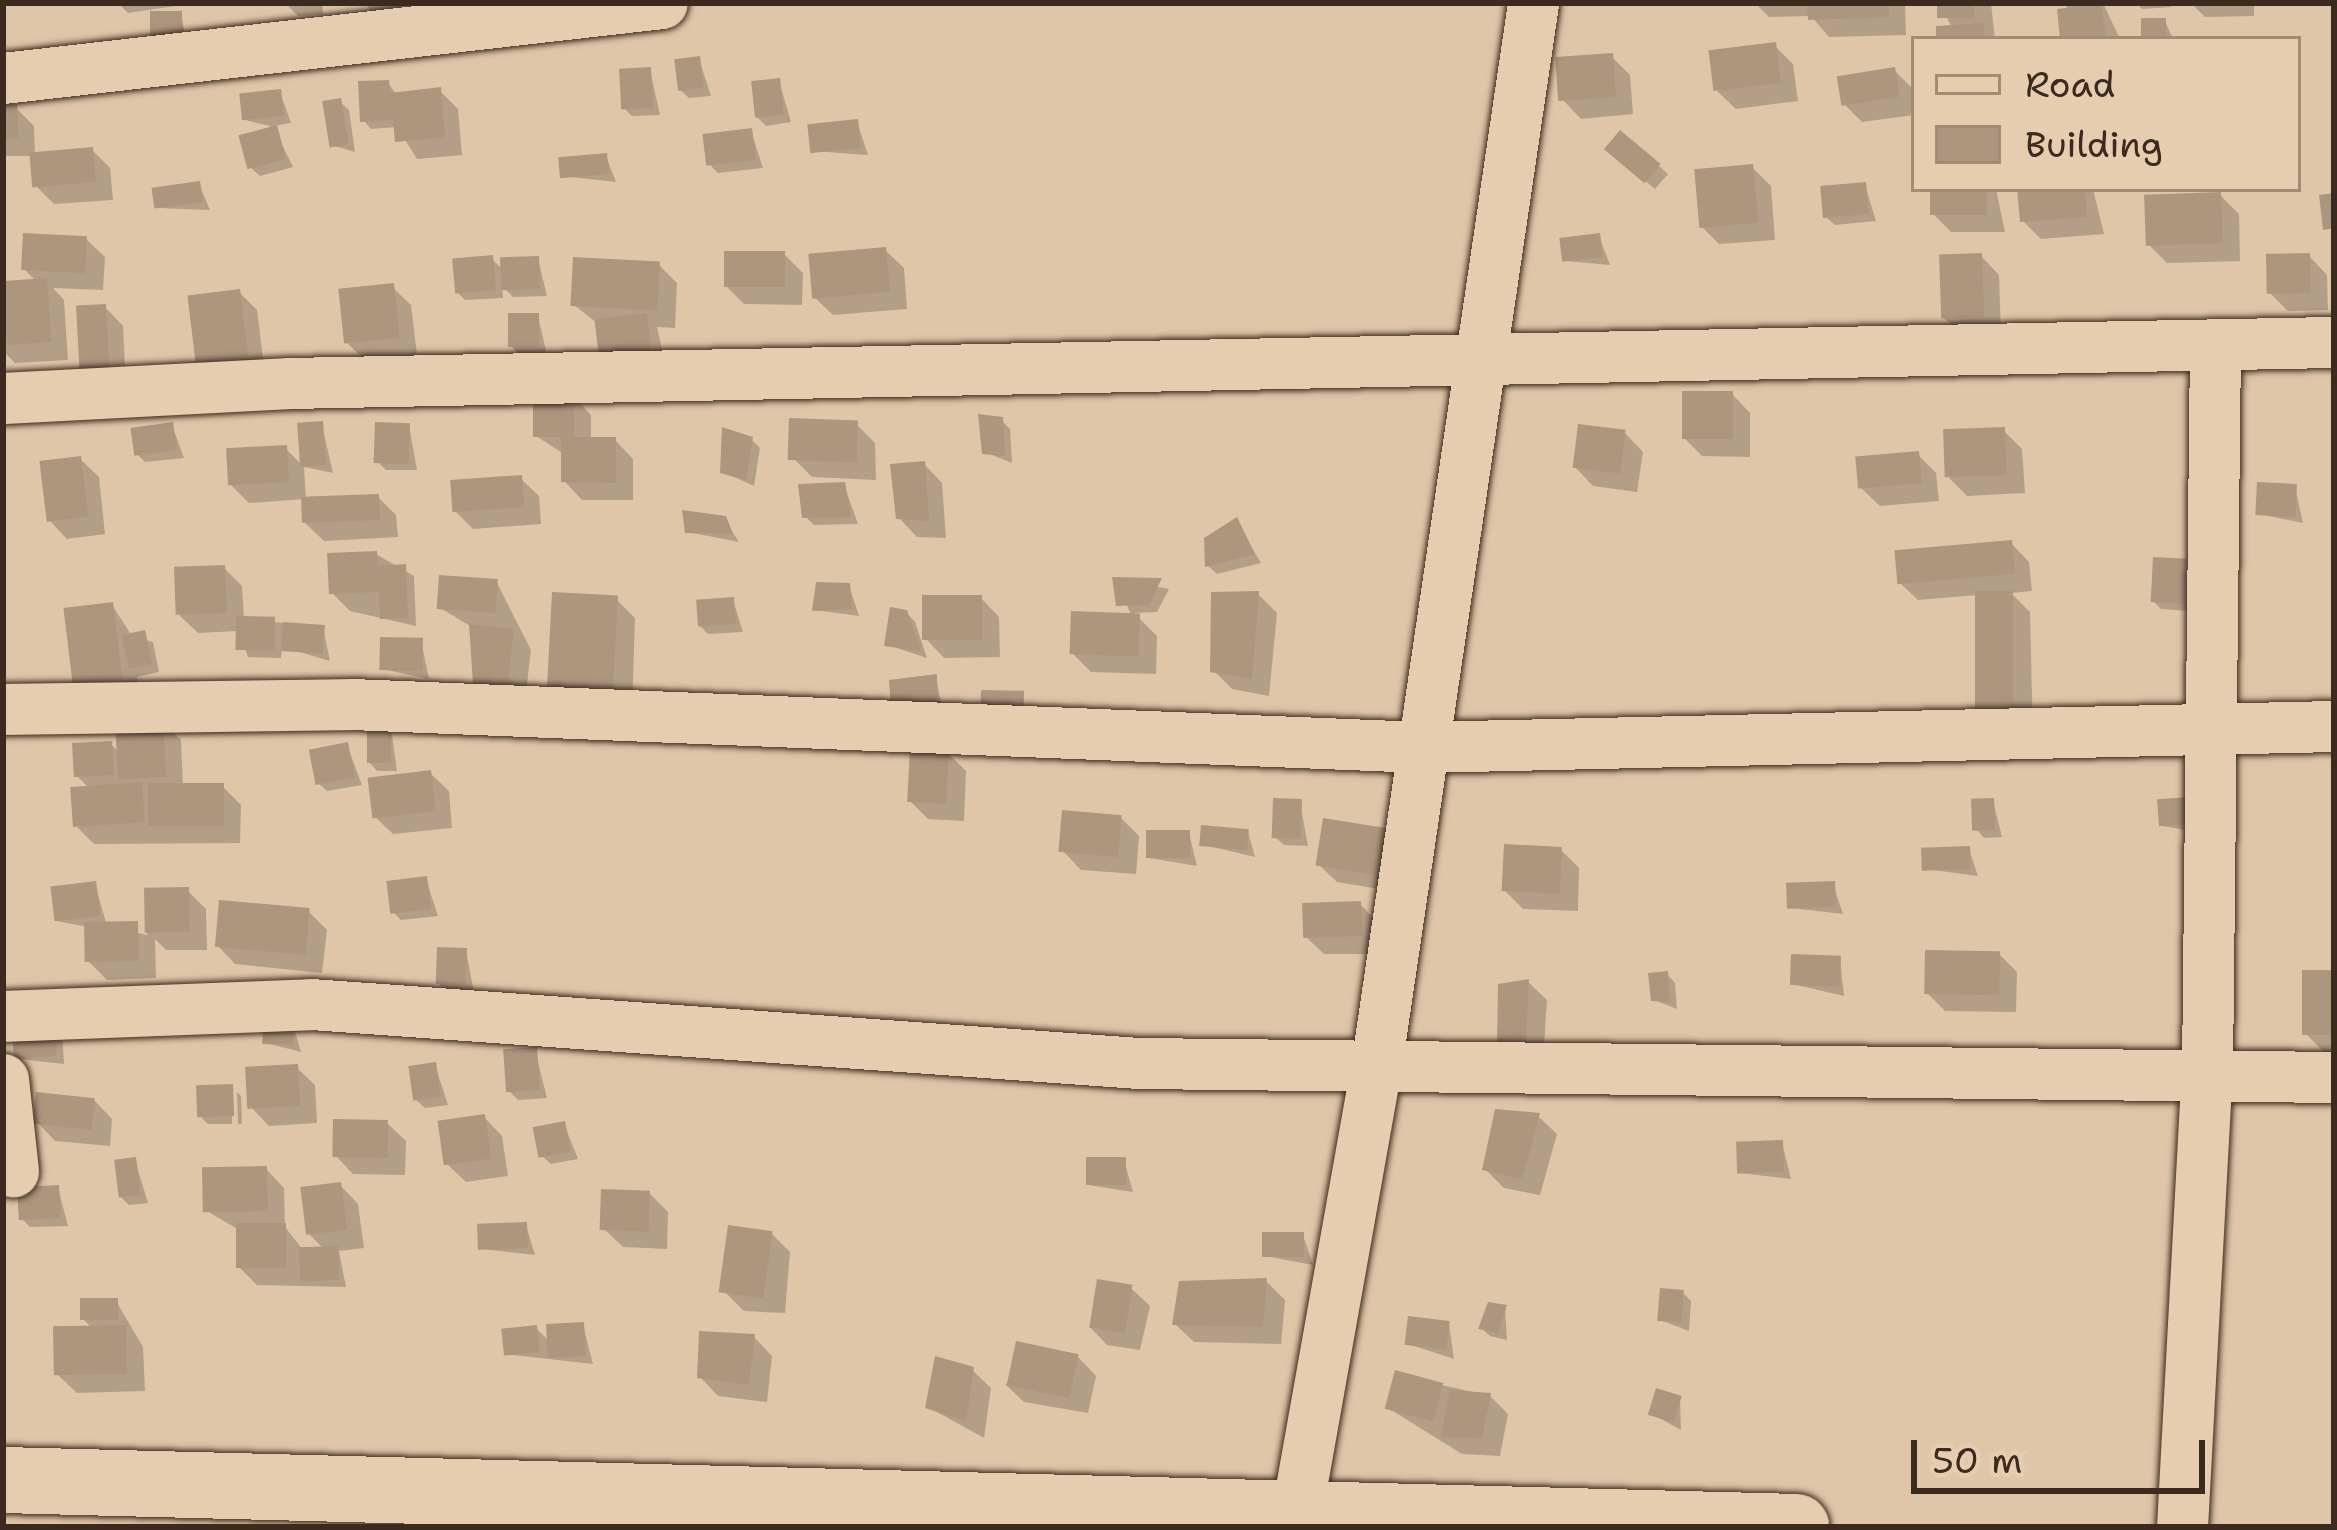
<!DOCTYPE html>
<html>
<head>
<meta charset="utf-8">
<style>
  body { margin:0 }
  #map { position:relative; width:2337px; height:1530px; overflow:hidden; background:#e0c6a9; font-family:"Shantell Sans",sans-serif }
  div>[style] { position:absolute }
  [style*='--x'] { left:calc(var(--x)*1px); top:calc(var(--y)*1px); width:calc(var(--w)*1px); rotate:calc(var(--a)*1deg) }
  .shadow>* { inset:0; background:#0003 }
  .building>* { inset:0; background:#ad967e; transform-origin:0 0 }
  .roads { filter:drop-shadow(0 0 3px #3b2a1e) drop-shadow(0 0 3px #3b2a1e) }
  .minor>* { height:51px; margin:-25.5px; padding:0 25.5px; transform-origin:25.5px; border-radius:25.5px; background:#e7cdaf }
  .major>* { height:66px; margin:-33px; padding:0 33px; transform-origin:33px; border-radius:33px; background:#e7cdaf }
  span { translate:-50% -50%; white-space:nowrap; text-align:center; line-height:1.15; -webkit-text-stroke:9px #e7cdaf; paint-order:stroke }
  .frame { position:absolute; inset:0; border:6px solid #3b2a1e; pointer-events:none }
  .legend { position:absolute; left:1911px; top:36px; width:390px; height:156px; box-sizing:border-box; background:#e7cdaf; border:3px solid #a28c75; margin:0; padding:15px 21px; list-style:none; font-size:36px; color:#3b2a1e }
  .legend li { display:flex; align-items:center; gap:24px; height:60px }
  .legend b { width:60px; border:3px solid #a28c75 }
  .scale { position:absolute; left:1911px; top:1440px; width:294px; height:54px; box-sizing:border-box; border:6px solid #3b2a1e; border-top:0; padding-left:15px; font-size:36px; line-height:42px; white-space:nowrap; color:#3b2a1e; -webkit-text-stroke:9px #e7cdaf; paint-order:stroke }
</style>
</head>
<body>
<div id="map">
  <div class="shadow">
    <div style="clip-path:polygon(118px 3px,188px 3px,188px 4px,128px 13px)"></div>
    <div style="clip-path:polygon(285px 3px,322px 3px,323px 14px,298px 16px)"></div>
    <div style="clip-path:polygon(335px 3px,400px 3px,399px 19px,374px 18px,366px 4px)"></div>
    <div style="clip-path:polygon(1755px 3px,1905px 3px,1906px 35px,1829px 37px,1811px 16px,1769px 17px)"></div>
    <div style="clip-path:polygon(1940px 3px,1991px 3px,1995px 39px,1939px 39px,1952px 28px)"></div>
    <div style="clip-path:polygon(2067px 3px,2103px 3px,2120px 39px,2064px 39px)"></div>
    <div style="clip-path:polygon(2136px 3px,2171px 3px,2171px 7px,2142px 9px)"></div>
    <div style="clip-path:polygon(2191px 3px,2254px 3px,2254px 16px,2205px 17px)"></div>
    <div style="clip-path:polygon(181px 14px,189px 54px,161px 53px)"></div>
    <div style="clip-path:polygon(2165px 21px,2173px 39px,2144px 39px)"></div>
    <div style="clip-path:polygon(1774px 45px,1793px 64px,1798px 101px,1736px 109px,1717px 91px)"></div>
    <div style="clip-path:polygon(1611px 56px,1630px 75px,1633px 114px,1581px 119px,1563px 100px)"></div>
    <div style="clip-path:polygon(699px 59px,711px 96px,689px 98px,680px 90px)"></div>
    <div style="clip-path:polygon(650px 70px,660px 115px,632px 116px,624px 108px)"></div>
    <div style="clip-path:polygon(1894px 70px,1913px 89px,1914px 115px,1862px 122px,1844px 104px)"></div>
    <div style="clip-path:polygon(779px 81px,791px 122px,766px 126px,757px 117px)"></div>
    <div style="clip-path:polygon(388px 83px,397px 95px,440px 91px,458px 109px,462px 155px,417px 159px,397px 127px,371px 129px,363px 120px)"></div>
    <div style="clip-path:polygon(280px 92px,291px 123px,273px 126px,293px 167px,260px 176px,251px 168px,270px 126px,245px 120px)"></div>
    <div style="clip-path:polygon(340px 102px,349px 110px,355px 152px,331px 145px)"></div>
    <div style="clip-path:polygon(15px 107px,34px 126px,35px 154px,92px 150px,110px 168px,113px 200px,54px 204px,36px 186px,33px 156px,3px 156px,3px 108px)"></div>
    <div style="clip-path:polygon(857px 122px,868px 155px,812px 151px)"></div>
    <div style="clip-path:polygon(751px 131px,763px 168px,718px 173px,710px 165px)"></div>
    <div style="clip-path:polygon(606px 156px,616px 182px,562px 176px)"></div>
    <div style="clip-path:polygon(1616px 157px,1659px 166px,1668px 174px,1655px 189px)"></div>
    <div style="clip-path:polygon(1752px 167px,1771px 186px,1775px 240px,1719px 244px,1700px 225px)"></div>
    <div style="clip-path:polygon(199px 184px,210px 210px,157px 208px)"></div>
    <div style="clip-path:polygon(1865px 185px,1876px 221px,1835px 225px,1826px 217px)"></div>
    <div style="clip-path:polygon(1933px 189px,1996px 189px,2005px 232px,1951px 232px,1933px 214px)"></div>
    <div style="clip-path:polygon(2020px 189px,2093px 189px,2104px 234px,2041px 239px,2022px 220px)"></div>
    <div style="clip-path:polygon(2220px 195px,2239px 214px,2240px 261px,2167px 263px,2148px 244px)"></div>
    <div style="clip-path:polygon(1599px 236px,1610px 265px,1565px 261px)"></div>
    <div style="clip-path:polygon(86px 239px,105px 257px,103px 290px,53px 288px,64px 300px,68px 360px,15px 363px,3px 351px,3px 283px,37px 282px,24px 269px)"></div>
    <div style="clip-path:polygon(885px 250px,904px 268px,907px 309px,833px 315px,814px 297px)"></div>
    <div style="clip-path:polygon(784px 254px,803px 273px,802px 305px,744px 304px,726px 286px)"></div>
    <div style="clip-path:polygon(1981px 256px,1999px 275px,2001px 334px,1961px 335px,1943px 317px)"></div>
    <div style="clip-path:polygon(2309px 256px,2327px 275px,2328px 310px,2288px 311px,2269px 292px)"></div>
    <div style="clip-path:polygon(492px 259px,503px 270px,538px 259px,547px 296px,513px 297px,502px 286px,503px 298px,465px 300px,457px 292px)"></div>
    <div style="clip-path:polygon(659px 265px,677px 283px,675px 328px,657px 327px,669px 380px,574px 305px)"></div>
    <div style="clip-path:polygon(392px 287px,411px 305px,417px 355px,366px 361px,347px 343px)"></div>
    <div style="clip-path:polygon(239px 292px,257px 310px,265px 374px,198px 362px)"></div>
    <div style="clip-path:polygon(evenodd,105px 307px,123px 326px,126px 386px,101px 388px,82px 369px,79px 309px,105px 307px,124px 365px,124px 371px,96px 373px,96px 367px,124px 365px)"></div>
    <div style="clip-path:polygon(538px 316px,547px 355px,520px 355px,511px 346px)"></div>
    <div style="clip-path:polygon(1732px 394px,1750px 413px,1750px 457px,1702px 456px,1684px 438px)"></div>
    <div style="clip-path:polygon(573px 396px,591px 415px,591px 440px,615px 440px,633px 459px,633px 500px,582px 500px,564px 481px,564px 454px,536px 436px)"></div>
    <div style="clip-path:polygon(1001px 420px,1010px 429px,1012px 463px,985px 452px)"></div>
    <div style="clip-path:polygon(856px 424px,875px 443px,876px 480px,812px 477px,794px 459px)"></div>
    <div style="clip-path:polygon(172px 425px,184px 458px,145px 462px,136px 453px)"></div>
    <div style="clip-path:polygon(322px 425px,333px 473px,304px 467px,306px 501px,378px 497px,396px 515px,398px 537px,324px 541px,305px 523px,304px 499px,249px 503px,230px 484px,285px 448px,303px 466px)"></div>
    <div style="clip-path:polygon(409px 426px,417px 470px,386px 470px,378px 462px)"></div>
    <div style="clip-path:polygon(2004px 431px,2022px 449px,2025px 493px,1967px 496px,1949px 478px)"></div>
    <div style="clip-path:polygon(1625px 433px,1643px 452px,1637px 492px,1593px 486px,1575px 467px)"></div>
    <div style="clip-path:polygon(751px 439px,760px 448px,754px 486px,723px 472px)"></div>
    <div style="clip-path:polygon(1918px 455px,1936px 473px,1939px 501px,1880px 506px,1861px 488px)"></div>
    <div style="clip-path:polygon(80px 459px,99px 477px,105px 534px,67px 539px,49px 520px)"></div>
    <div style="clip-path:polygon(924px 464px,942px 483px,946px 538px,917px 537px,899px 518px)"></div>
    <div style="clip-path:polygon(520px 478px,539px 496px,541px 524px,473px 529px,455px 511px)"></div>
    <div style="clip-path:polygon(844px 485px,858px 524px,814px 525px,805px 516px)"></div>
    <div style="clip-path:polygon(2295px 487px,2303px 523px,2259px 514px)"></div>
    <div style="clip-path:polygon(724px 519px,739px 542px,688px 532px)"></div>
    <div style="clip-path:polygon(1236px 521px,1261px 563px,1217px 574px,1208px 566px)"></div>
    <div style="clip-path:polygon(2011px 543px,2029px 562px,2032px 591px,2011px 593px,2030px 612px,2033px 736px,1999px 736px,1978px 595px,1918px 600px,1899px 582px)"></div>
    <div style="clip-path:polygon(376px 554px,414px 576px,416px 626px,350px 611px,332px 593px)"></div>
    <div style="clip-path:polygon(2185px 562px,2190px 611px,2161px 609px,2153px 601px)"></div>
    <div style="clip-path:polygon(224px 568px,242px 586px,244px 619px,323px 627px,330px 661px,282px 647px,281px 658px,248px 657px,239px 631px,198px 633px,179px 615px)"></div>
    <div style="clip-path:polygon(1116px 580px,1169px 589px,1157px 612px,1134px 613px,1157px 636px,1156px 674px,1091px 672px,1072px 653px,1132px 617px)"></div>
    <div style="clip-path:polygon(496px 581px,531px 650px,525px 701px,494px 702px,472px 627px,440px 608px)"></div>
    <div style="clip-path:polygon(849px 586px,859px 616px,815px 610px)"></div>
    <div style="clip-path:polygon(1258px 594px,1277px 613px,1269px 696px,1232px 689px,1213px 670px)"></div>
    <div style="clip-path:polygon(981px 598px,999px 617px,1000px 657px,944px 658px,926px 639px)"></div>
    <div style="clip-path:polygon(616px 599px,635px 618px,632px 711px,568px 713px)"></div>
    <div style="clip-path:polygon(733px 600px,743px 632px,708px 634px,700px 626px)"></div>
    <div style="clip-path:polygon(112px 605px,132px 636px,153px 642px,159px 672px,137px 677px,140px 697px,75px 684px)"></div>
    <div style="clip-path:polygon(906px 612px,915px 622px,927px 658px,888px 645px)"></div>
    <div style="clip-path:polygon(421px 641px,429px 679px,382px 669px)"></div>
    <div style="clip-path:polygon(936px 677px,944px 718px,902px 717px)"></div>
    <div style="clip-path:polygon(390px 720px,397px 771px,377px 771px,369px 762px)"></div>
    <div style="clip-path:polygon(162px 722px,181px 740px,183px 786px,222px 786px,241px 805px,240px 843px,94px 844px,76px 826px,90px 789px,76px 775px,111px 744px,120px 753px)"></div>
    <div style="clip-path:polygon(347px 745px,362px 785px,327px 791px,318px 783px)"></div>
    <div style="clip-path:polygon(948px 753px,966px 771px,964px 821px,928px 819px,910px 801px)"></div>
    <div style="clip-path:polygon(430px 773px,449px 791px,452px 828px,393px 834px,374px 816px)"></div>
    <div style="clip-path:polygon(1993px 801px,2002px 837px,1984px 838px,1976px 829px)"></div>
    <div style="clip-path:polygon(1300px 802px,1308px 846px,1284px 845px,1275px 837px)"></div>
    <div style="clip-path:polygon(2199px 809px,2200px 832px,2162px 826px)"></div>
    <div style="clip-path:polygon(1121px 818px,1139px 836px,1136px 874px,1081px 870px,1063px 851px)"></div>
    <div style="clip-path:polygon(1325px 821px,1397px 892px,1337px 882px,1318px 864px)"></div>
    <div style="clip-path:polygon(1248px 832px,1255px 857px,1204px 845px)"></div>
    <div style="clip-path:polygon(1189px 833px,1197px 866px,1149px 858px)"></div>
    <div style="clip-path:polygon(1969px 849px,1978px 876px,1925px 869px)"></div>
    <div style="clip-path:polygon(1561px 850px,1579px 868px,1578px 911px,1523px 909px,1504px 890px)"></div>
    <div style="clip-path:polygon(426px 879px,438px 916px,401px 920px,393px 912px)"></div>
    <div style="clip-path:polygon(95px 884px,107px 926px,147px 935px,147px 892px,188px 891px,206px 909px,207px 950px,166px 950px,155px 939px,156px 978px,107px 980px,89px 962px,87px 927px,57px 921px)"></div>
    <div style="clip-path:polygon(1833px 884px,1843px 914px,1790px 908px)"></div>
    <div style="clip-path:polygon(1360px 904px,1378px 923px,1379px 954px,1324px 954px,1305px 936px)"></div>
    <div style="clip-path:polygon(308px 911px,327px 930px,322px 973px,235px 964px,217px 945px)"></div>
    <div style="clip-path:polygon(466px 951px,474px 992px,447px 992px,438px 983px)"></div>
    <div style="clip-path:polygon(1999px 954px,2017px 972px,2016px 1012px,1945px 1011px,1927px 993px)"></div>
    <div style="clip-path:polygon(1840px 959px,1844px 996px,1792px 984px)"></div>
    <div style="clip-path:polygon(2334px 973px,2334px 1053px,2325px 1053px,2307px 1035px)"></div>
    <div style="clip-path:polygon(1667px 974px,1675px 983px,1677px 1009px,1654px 1000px)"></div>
    <div style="clip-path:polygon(1528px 982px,1547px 1000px,1543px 1062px,1518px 1061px)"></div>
    <div style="clip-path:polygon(293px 1025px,301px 1052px,266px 1043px)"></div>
    <div style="clip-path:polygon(62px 1033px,64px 1064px,17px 1059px)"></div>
    <div style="clip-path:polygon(535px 1050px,547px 1098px,518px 1100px,510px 1092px)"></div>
    <div style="clip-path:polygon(435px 1065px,448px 1105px,425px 1108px,416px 1100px)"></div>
    <div style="clip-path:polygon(296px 1067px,315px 1085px,317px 1123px,269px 1126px,251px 1107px)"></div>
    <div style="clip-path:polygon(232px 1088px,232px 1124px,208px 1124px,200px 1116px)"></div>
    <div style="clip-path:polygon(237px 1092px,241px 1096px,242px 1124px,238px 1124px)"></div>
    <div style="clip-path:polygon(94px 1100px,112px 1119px,110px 1146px,55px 1141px,37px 1122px)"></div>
    <div style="clip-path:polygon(1538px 1116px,1557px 1134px,1540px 1195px,1504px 1188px,1485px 1169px)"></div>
    <div style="clip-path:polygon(484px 1117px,502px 1136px,508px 1176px,466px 1182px,447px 1164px)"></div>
    <div style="clip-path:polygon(387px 1123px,406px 1141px,405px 1175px,353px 1174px,335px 1155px)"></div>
    <div style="clip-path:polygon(564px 1124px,578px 1159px,551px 1164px,542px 1156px)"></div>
    <div style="clip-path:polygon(1782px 1143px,1791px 1179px,1740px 1173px)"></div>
    <div style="clip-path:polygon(135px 1160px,148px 1203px,129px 1205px,120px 1196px)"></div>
    <div style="clip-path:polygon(1124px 1160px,1133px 1192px,1088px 1185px)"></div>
    <div style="clip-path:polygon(266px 1169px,284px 1188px,285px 1227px,303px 1250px,324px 1249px,309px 1234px,340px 1185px,358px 1204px,364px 1248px,339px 1251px,346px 1287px,257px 1285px,239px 1267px,239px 1230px,207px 1211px)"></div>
    <div style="clip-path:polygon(58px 1188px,68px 1226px,30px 1227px,21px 1218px)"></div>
    <div style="clip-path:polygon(649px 1193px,668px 1212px,667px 1249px,623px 1247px,604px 1229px)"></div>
    <div style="clip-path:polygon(526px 1225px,535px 1255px,482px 1249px)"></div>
    <div style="clip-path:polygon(772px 1234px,790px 1252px,785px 1313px,744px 1311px,725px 1292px)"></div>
    <div style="clip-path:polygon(1303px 1235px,1313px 1265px,1265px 1256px)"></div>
    <div style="clip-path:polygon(1266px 1281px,1285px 1300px,1281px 1344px,1194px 1342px,1175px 1324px)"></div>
    <div style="clip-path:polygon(1131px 1288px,1150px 1306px,1140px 1350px,1107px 1345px,1089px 1326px)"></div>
    <div style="clip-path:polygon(1683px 1293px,1691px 1301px,1689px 1331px,1660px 1320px)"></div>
    <div style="clip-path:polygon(116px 1301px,143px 1347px,145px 1391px,77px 1393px,58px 1375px,94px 1330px,83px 1319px)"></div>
    <div style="clip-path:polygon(1505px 1308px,1507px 1340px,1490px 1336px,1481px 1328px)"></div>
    <div style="clip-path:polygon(1449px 1324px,1454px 1359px,1408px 1344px)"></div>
    <div style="clip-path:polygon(583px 1325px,593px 1364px,504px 1354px,536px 1328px,549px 1341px)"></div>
    <div style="clip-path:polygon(754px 1337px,772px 1356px,767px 1402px,718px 1396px,700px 1377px)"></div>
    <div style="clip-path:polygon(1078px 1357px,1096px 1376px,1088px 1413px,1024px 1402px,1005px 1384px)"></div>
    <div style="clip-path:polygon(972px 1370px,991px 1388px,984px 1438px,928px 1407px)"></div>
    <div style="clip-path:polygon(1442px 1385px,1490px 1396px,1508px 1414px,1500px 1456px,1462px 1454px,1388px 1408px)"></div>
    <div style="clip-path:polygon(1680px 1399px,1681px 1430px,1652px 1414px)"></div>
  </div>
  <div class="building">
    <div style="clip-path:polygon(1807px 3px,1889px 3px,1889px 17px,1808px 20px)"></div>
    <div style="left:1937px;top:3px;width:37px;height:15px"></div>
    <div style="clip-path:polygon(2101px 4px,2106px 39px,2060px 39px,2057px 9px)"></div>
    <div style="left:150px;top:11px;width:32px;height:35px"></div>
    <div style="left:2141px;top:18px;width:25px;height:21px"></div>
    <div style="clip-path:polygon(1984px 23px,1985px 39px,1936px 39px,1936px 26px)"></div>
    <div style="left:1776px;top:42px;width:41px;height:68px;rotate:83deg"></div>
    <div style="left:1613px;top:53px;width:44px;height:58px;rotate:86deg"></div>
    <div style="left:700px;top:56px;width:32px;height:26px;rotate:83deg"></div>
    <div style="left:651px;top:67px;width:41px;height:32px;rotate:87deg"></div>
    <div style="left:1895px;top:67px;width:30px;height:59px;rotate:81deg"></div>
    <div style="left:780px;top:78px;width:37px;height:29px;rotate:84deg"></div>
    <div style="clip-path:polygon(389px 80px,390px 93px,441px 87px,445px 137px,395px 142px,393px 120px,360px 122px,358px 81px)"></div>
    <div style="left:281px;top:89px;width:27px;height:42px;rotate:84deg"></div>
    <div style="left:341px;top:98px;width:47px;height:19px;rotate:81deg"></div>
    <div style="left:17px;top:104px;width:34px;height:14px;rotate:88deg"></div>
    <div style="left:858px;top:119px;width:29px;height:51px;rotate:84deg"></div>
    <div style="left:277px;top:125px;width:35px;height:40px;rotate:75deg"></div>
    <div style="left:752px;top:128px;width:32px;height:50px;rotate:83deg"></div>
    <div style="left:1620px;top:130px;width:53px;height:25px;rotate:40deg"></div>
    <div style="left:93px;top:147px;width:35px;height:64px;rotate:85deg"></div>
    <div style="left:607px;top:153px;width:21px;height:49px;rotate:85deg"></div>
    <div style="left:1753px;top:164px;width:59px;height:59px;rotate:85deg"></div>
    <div style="left:200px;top:181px;width:21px;height:49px;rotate:82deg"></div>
    <div style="left:1866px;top:182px;width:32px;height:46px;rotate:85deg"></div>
    <div style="left:1930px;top:189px;width:57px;height:26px"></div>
    <div style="clip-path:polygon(2017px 189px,2085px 189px,2087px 217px,2020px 222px)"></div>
    <div style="left:2221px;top:192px;width:51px;height:77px;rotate:88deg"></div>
    <div style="clip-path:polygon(2334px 193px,2334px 228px,2323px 230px,2319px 195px)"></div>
    <div style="left:23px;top:233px;width:64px;height:37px;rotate:3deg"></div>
    <div style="left:1600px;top:233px;width:24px;height:41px;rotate:83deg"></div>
    <div style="left:886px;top:247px;width:45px;height:78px;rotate:85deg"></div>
    <div style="left:724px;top:251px;width:61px;height:36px"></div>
    <div style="left:1982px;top:253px;width:64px;height:43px;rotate:88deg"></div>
    <div style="left:2310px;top:253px;width:40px;height:44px;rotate:89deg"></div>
    <div style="left:493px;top:255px;width:35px;height:41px;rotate:85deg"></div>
    <div style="left:539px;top:256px;width:33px;height:39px;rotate:88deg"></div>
    <div style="left:573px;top:257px;width:87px;height:49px;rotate:3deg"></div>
    <div style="left:47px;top:278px;width:64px;height:44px;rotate:86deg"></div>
    <div style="left:394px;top:283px;width:55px;height:56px;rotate:84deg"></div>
    <div style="left:240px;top:289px;width:68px;height:53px;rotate:83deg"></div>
    <div style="left:106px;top:304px;width:65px;height:30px;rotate:87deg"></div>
    <div style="left:508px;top:313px;width:31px;height:34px"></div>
    <div style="left:647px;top:313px;width:50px;height:53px;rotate:83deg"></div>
    <div style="left:1682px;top:391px;width:51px;height:48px"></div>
    <div style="clip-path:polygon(574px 393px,574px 437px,616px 437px,616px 483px,561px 482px,561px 437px,533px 437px,533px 394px)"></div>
    <div style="clip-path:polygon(978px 414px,1003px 417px,1005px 456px,982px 454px)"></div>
    <div style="left:789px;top:418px;width:69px;height:42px;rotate:2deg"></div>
    <div style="left:323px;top:421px;width:44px;height:26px;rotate:86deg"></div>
    <div style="left:173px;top:422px;width:28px;height:43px;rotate:82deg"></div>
    <div style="left:375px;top:422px;width:35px;height:41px;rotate:2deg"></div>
    <div style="left:1578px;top:424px;width:48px;height:44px;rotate:7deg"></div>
    <div style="clip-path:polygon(722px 427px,753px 437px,746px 480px,720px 473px)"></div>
    <div style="left:2005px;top:427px;width:48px;height:62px;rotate:88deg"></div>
    <div style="left:287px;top:445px;width:37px;height:61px;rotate:87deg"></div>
    <div style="left:1919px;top:451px;width:32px;height:64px;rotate:85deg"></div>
    <div style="left:81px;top:456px;width:61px;height:42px;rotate:83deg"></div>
    <div style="clip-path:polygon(925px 461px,929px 521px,896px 519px,890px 464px)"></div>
    <div style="left:522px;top:475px;width:32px;height:72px;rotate:86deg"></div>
    <div style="clip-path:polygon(845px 482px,851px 517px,802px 518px,798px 484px)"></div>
    <div style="left:2257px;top:482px;width:40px;height:33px;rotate:3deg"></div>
    <div style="left:379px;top:494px;width:26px;height:78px;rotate:88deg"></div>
    <div style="clip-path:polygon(682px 510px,726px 516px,733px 534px,685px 533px)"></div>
    <div style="clip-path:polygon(1237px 517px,1255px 554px,1205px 567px,1204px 538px)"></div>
    <div style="left:2012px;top:540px;width:34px;height:118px;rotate:85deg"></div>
    <div style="clip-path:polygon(377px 551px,378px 566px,406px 564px,408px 618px,380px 619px,379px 592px,329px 594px,327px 553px)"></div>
    <div style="left:2153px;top:557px;width:34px;height:45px;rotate:3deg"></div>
    <div style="left:225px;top:565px;width:48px;height:51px;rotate:88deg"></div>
    <div style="left:439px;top:575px;width:59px;height:34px;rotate:4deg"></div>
    <div style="clip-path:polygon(1112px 577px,1162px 578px,1149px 605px,1116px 606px)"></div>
    <div style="clip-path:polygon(816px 582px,850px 583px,852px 609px,812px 611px)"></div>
    <div style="clip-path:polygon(1259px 591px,1252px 679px,1210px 672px,1211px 592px)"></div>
    <div style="left:1975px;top:591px;width:38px;height:128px"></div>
    <div style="left:552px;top:592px;width:66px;height:104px;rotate:3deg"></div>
    <div style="left:982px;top:595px;width:45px;height:60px;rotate:90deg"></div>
    <div style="left:734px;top:597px;width:27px;height:38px;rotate:86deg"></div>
    <div style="left:113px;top:602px;width:78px;height:50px;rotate:83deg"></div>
    <div style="clip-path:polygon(890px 607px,907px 610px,921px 651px,884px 646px)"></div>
    <div style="left:1071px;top:611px;width:69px;height:43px;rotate:2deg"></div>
    <div style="left:236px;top:616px;width:39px;height:34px;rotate:1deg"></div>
    <div style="left:283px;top:622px;width:42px;height:29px;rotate:4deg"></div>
    <div style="clip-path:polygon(469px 624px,514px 629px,508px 683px,473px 685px)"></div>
    <div style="left:145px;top:630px;width:35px;height:24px;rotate:78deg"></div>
    <div style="left:380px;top:637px;width:43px;height:33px;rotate:1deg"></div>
    <div style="clip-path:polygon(937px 674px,937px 711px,891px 710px,889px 680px)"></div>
    <div style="left:981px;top:690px;width:43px;height:25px;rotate:1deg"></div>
    <div style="left:367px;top:717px;width:24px;height:46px"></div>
    <div style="left:163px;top:719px;width:58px;height:48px;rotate:87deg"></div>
    <div style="left:112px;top:741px;width:34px;height:40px;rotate:87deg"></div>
    <div style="left:348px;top:742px;width:36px;height:40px;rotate:79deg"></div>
    <div style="left:910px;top:748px;width:39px;height:54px;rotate:3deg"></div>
    <div style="left:431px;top:770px;width:41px;height:64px;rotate:83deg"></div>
    <div style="left:142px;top:782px;width:40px;height:72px;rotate:86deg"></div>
    <div style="left:148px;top:783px;width:76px;height:43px"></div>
    <div style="left:2191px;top:797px;width:27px;height:34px;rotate:86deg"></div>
    <div style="left:1273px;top:798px;width:29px;height:40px;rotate:2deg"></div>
    <div style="left:1994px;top:798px;width:32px;height:23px;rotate:88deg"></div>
    <div style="left:1062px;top:810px;width:60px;height:42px;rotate:5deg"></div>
    <div style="left:1323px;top:818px;width:65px;height:48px;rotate:9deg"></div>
    <div style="left:1201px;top:825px;width:48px;height:21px;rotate:5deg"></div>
    <div style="left:1190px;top:830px;width:28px;height:44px;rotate:90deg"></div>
    <div style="left:1504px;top:844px;width:58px;height:47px;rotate:3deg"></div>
    <div style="left:1970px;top:846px;width:23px;height:49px;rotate:88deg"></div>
    <div style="left:427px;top:876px;width:33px;height:41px;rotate:83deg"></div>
    <div style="left:96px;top:881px;width:35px;height:46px;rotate:83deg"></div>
    <div style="left:1835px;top:881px;width:26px;height:49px;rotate:88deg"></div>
    <div style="left:189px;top:887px;width:45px;height:45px;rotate:89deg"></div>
    <div style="left:219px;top:900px;width:91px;height:47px;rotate:5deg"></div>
    <div style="left:1361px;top:901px;width:35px;height:59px;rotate:88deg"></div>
    <div style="left:138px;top:921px;width:40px;height:54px;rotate:89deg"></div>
    <div style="left:437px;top:947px;width:30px;height:37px;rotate:2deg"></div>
    <div style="left:1925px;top:950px;width:75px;height:44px;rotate:1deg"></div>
    <div style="left:1791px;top:954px;width:50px;height:31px;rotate:2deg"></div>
    <div style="left:2334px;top:970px;width:65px;height:32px;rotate:90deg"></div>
    <div style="clip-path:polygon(1668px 971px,1670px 1002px,1651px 1001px,1648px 973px)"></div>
    <div style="clip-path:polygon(1529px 979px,1526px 1045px,1497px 1044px,1498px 984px)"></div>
    <div style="left:263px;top:1021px;width:31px;height:23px;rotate:2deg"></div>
    <div style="left:54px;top:1022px;width:34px;height:43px;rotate:85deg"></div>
    <div style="left:537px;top:1047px;width:43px;height:34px;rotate:86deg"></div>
    <div style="left:436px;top:1062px;width:35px;height:28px;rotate:82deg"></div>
    <div style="left:298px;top:1064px;width:42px;height:53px;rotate:87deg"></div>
    <div style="left:233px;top:1084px;width:32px;height:37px;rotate:88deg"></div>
    <div style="left:36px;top:1092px;width:59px;height:32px;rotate:6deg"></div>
    <div style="clip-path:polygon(1495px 1109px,1540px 1113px,1522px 1179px,1482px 1170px)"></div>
    <div style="left:485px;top:1114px;width:45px;height:48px;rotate:82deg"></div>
    <div style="left:333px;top:1119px;width:55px;height:38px;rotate:1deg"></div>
    <div style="left:565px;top:1121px;width:31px;height:33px;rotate:79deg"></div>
    <div style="left:1783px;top:1140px;width:32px;height:47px;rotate:88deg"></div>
    <div style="left:136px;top:1157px;width:38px;height:22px;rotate:83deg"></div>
    <div style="left:1126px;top:1157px;width:28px;height:40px;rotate:90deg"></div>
    <div style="left:267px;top:1166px;width:45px;height:65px;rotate:89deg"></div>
    <div style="left:341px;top:1182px;width:48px;height:41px;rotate:83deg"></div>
    <div style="left:59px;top:1185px;width:33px;height:42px;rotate:87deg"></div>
    <div style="left:601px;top:1189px;width:49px;height:41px;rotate:2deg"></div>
    <div style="left:527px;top:1222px;width:26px;height:50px;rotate:88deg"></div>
    <div style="left:236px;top:1223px;width:50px;height:45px"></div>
    <div style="left:728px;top:1225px;width:45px;height:68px;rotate:8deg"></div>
    <div style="left:1262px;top:1232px;width:42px;height:25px"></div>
    <div style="left:338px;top:1246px;width:34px;height:39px;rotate:88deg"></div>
    <div style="clip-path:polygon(1267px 1278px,1263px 1327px,1172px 1325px,1179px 1281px)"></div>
    <div style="left:1097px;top:1279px;width:36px;height:49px;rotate:9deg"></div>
    <div style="left:1660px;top:1288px;width:24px;height:33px;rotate:5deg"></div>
    <div style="left:80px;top:1298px;width:38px;height:22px"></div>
    <div style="clip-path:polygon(1488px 1302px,1507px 1305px,1498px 1333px,1478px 1329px)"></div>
    <div style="left:1408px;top:1316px;width:42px;height:29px;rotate:7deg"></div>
    <div style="left:584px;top:1322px;width:34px;height:38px;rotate:87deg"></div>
    <div style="left:126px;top:1325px;width:49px;height:73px;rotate:89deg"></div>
    <div style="left:537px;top:1325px;width:27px;height:36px;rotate:84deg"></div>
    <div style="clip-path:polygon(699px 1331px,755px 1334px,749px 1385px,697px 1378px)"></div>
    <div style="left:1016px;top:1341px;width:64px;height:45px;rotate:12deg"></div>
    <div style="clip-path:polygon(935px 1356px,974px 1367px,966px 1421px,925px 1408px)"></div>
    <div style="left:1395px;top:1370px;width:50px;height:40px;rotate:15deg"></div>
    <div style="left:1656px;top:1388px;width:27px;height:28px;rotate:17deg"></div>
    <div style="clip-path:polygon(1450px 1390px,1491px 1393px,1482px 1438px,1441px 1437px)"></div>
  </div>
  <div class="roads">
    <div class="minor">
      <div style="--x:3;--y:78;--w:663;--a:-6.49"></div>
      <div style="--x:3;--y:398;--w:286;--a:-3"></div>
      <div style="--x:289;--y:383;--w:2045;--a:-1.15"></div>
      <div style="--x:3;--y:709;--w:348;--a:-0.8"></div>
      <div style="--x:351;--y:704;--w:1073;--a:2.3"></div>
      <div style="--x:1423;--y:747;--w:911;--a:-1.32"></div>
      <div style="--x:3;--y:1016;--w:308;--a:-2.2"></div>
      <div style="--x:311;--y:1004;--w:830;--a:4.08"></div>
      <div style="--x:1139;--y:1063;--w:1195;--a:0.67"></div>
      <div style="--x:3;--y:1079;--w:93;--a:83.8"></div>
      <div style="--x:1297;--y:1510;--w:457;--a:-79.9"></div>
      <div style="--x:1377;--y:1060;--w:1068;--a:-81.6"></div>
      <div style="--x:2182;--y:1527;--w:457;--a:-86.9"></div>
      <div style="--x:2207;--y:1071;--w:725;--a:-89.37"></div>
    </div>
    <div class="major">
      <div style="--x:3;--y:1480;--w:1794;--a:1.5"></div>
    </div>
  </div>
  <div class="frame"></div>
  <ul class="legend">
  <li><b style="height:15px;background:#e7cdaf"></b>Road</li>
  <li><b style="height:33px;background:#ad967e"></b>Building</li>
  </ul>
  <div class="scale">50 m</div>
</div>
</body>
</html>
